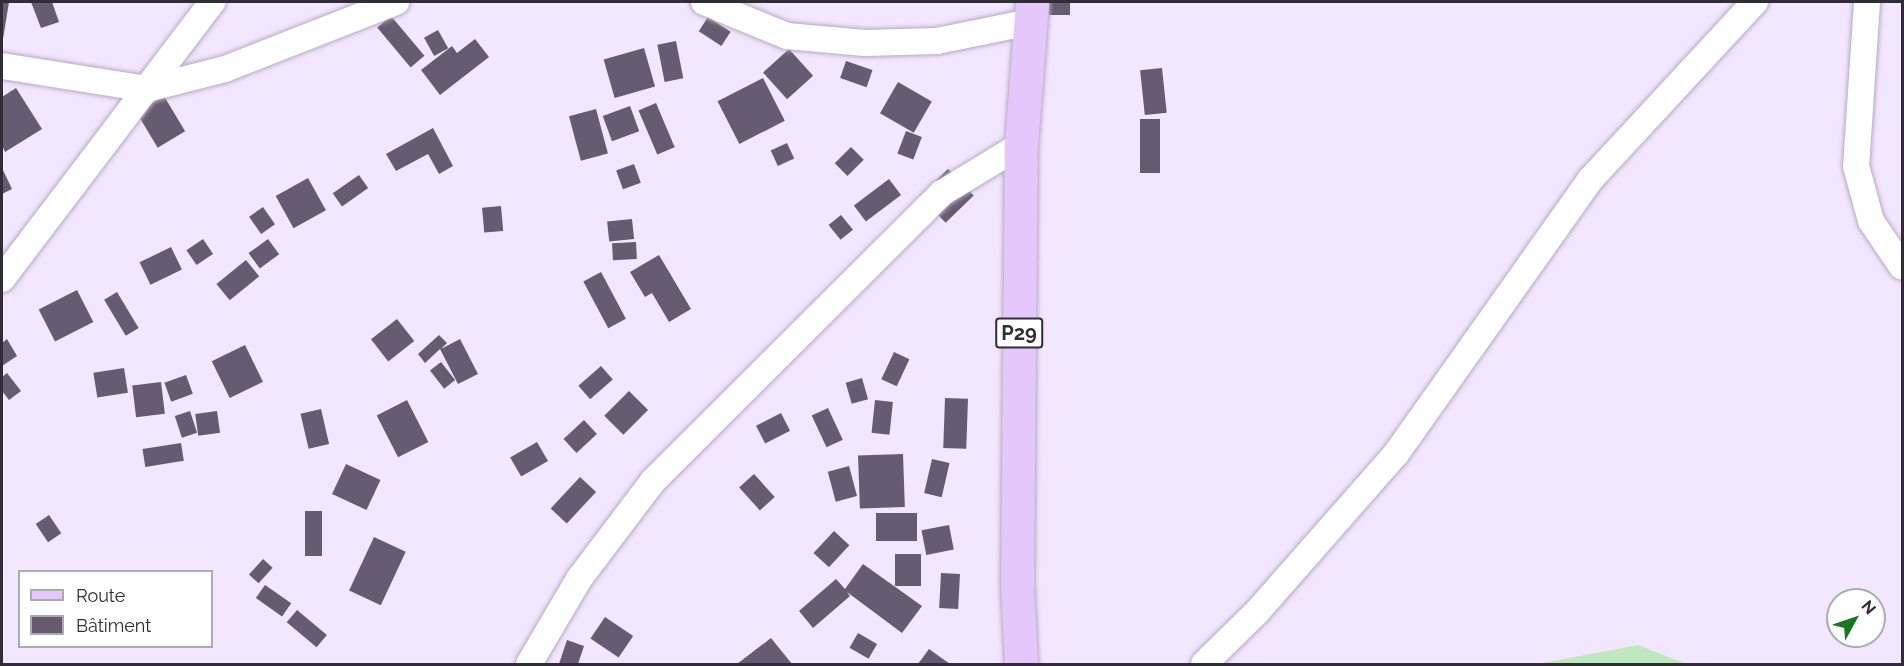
<!DOCTYPE html>
<html>
<head>
<meta charset="utf-8">
<style>
  body { margin:0 }
  #map { position:relative; width:1904px; height:666px; overflow:hidden; background:#f3e6ff; font-family:Raleway,sans-serif }
  div>[style] { position:absolute }
  [style*='--x'] { left:calc(var(--x)*1px); top:calc(var(--y)*1px); width:calc(var(--w)*1px); rotate:calc(var(--a)*1deg) }
  .green>* { inset:0; background:#c0e8be }
  .building>* { inset:0; background:#665b70; transform-origin:0 0 }
  .roads { filter:drop-shadow(0 0 2px #b7aac2) drop-shadow(0 0 2px #b7aac2) }
  .street>* { height:26px; margin:-13px; padding:0 13px; transform-origin:13px; border-radius:13px; background:#fff }
  .primary>* { height:33px; margin:-16.5px; padding:0 16.5px; transform-origin:16.5px; border-radius:16.5px; background:#e4c7fb }
  span { translate:-50% -50%; white-space:nowrap; text-align:center; line-height:1.15; -webkit-text-stroke:6px #fff; paint-order:stroke }
  .shield-label span { padding:2px 4px; background:#fff; border:2px solid; border-radius:4px; -webkit-text-stroke-width:0 }
  .shield-label { font-size:20px; color:#312c35; font-weight:700 }
  .frame { position:absolute; inset:0; border:3px solid #312c35; pointer-events:none }
  .legend { position:absolute; left:18px; top:570px; width:195px; height:78px; box-sizing:border-box; background:#fff; border:2px solid #adabae; margin:0; padding:8px 10px; list-style:none; font-size:18px; color:#312c35 }
  .legend li { display:flex; align-items:center; gap:12px; height:30px }
  .legend b { width:30px; border:2px solid #adabae }
  .north { position:absolute; left:1826px; top:588px; width:60px; height:60px; box-sizing:border-box; background:#fff; border:2px solid #adabae; border-radius:50%; rotate:50deg; font-size:16px; font-weight:700; line-height:24px; text-align:center; color:#312c35 }
  .north::after { content:''; display:block; margin:auto; width:21px; height:27px; background:#1c7522; clip-path:polygon(50% 0,100% 100%,50% 72%,0 100%) }
</style>
</head>
<body>
<div id="map">
  <div class="green">
    <div style="clip-path:polygon(1638px 645px,1686px 664px,1537px 664px)"></div>
  </div>
  <div class="building">
    <div style="clip-path:polygon(2px 2px,9px 2px,3px 39px,2px 39px)"></div>
    <div style="clip-path:polygon(31px 2px,52px 2px,59px 22px,41px 28px)"></div>
    <div style="left:1049px;top:2px;width:21px;height:13px"></div>
    <div style="left:391px;top:16px;width:52px;height:18px;rotate:50deg"></div>
    <div style="left:708px;top:17px;width:27px;height:17px;rotate:33deg"></div>
    <div style="left:438px;top:30px;width:21px;height:16px;rotate:61deg"></div>
    <div style="clip-path:polygon(475px 39px,489px 57px,440px 95px,421px 70px,452px 46px,457px 53px)"></div>
    <div style="left:676px;top:41px;width:38px;height:19px;rotate:79deg"></div>
    <div style="left:644px;top:48px;width:40px;height:42px;rotate:74deg"></div>
    <div style="left:789px;top:49px;width:36px;height:35px;rotate:48deg"></div>
    <div style="left:846px;top:61px;width:28px;height:18px;rotate:19deg"></div>
    <div style="left:1162px;top:68px;width:45px;height:22px;rotate:84deg"></div>
    <div style="left:763px;top:78px;width:48px;height:51px;rotate:63deg"></div>
    <div style="left:898px;top:82px;width:39px;height:36px;rotate:30deg"></div>
    <div style="clip-path:polygon(16px 88px,42px 129px,5px 152px,2px 145px,2px 97px)"></div>
    <div style="left:164px;top:96px;width:41px;height:32px;rotate:59deg"></div>
    <div style="left:656px;top:103px;width:48px;height:19px;rotate:67deg"></div>
    <div style="left:630px;top:106px;width:27px;height:29px;rotate:70deg"></div>
    <div style="left:596px;top:109px;width:46px;height:28px;rotate:75deg"></div>
    <div style="left:1140px;top:119px;width:20px;height:54px"></div>
    <div style="clip-path:polygon(433px 128px,453px 166px,439px 174px,428px 154px,396px 171px,386px 154px)"></div>
    <div style="left:906px;top:131px;width:17px;height:24px;rotate:21deg"></div>
    <div style="left:787px;top:143px;width:17px;height:18px;rotate:65deg"></div>
    <div style="left:851px;top:147px;width:18px;height:23px;rotate:45deg"></div>
    <div style="left:634px;top:164px;width:20px;height:19px;rotate:70deg"></div>
    <div style="clip-path:polygon(2px 168px,12px 189px,2px 194px)"></div>
    <div style="left:948px;top:169px;width:37px;height:39px;rotate:46deg"></div>
    <div style="left:359px;top:175px;width:16px;height:32px;rotate:55deg"></div>
    <div style="left:308px;top:178px;width:37px;height:37px;rotate:61deg"></div>
    <div style="left:889px;top:179px;width:20px;height:44px;rotate:53deg"></div>
    <div style="left:501px;top:206px;width:25px;height:19px;rotate:85deg"></div>
    <div style="left:263px;top:207px;width:21px;height:17px;rotate:55deg"></div>
    <div style="left:841px;top:215px;width:19px;height:16px;rotate:51deg"></div>
    <div style="left:632px;top:219px;width:20px;height:25px;rotate:84deg"></div>
    <div style="left:203px;top:239px;width:18px;height:20px;rotate:56deg"></div>
    <div style="left:268px;top:239px;width:19px;height:24px;rotate:54deg"></div>
    <div style="left:636px;top:242px;width:17px;height:24px;rotate:87deg"></div>
    <div style="left:171px;top:247px;width:25px;height:35px;rotate:64deg"></div>
    <div style="clip-path:polygon(659px 255px,691px 309px,669px 322px,652px 293px,645px 297px,630px 272px)"></div>
    <div style="left:246px;top:260px;width:21px;height:38px;rotate:51deg"></div>
    <div style="left:601px;top:272px;width:53px;height:20px;rotate:62deg"></div>
    <div style="left:77px;top:290px;width:36px;height:43px;rotate:63deg"></div>
    <div style="left:117px;top:292px;width:42px;height:15px;rotate:59deg"></div>
    <div style="left:397px;top:319px;width:28px;height:33px;rotate:52deg"></div>
    <div style="clip-path:polygon(439px 335px,447px 343px,441px 349px,460px 339px,478px 374px,458px 384px,440px 349px,425px 363px,418px 354px)"></div>
    <div style="clip-path:polygon(7px 339px,17px 356px,2px 366px,2px 343px)"></div>
    <div style="left:245px;top:345px;width:41px;height:37px;rotate:64deg"></div>
    <div style="left:894px;top:352px;width:17px;height:30px;rotate:25deg"></div>
    <div style="left:441px;top:362px;width:23px;height:14px;rotate:52deg"></div>
    <div style="left:601px;top:366px;width:18px;height:30px;rotate:49deg"></div>
    <div style="left:124px;top:368px;width:25px;height:31px;rotate:81deg"></div>
    <div style="clip-path:polygon(7px 373px,21px 391px,9px 400px,2px 391px,2px 377px)"></div>
    <div style="left:186px;top:375px;width:20px;height:23px;rotate:70deg"></div>
    <div style="left:862px;top:378px;width:22px;height:17px;rotate:74deg"></div>
    <div style="left:161px;top:382px;width:32px;height:29px;rotate:83deg"></div>
    <div style="left:629px;top:391px;width:27px;height:35px;rotate:45deg"></div>
    <div style="left:945px;top:398px;width:23px;height:50px;rotate:2deg"></div>
    <div style="left:407px;top:400px;width:47px;height:34px;rotate:63deg"></div>
    <div style="left:875px;top:400px;width:18px;height:33px;rotate:6deg"></div>
    <div style="left:828px;top:408px;width:35px;height:18px;rotate:65deg"></div>
    <div style="left:321px;top:409px;width:36px;height:21px;rotate:77deg"></div>
    <div style="left:190px;top:411px;width:23px;height:16px;rotate:72deg"></div>
    <div style="left:217px;top:411px;width:22px;height:22px;rotate:82deg"></div>
    <div style="left:781px;top:413px;width:20px;height:28px;rotate:63deg"></div>
    <div style="left:584px;top:420px;width:19px;height:28px;rotate:47deg"></div>
    <div style="left:537px;top:442px;width:22px;height:31px;rotate:60deg"></div>
    <div style="left:181px;top:443px;width:18px;height:39px;rotate:81deg"></div>
    <div style="left:903px;top:454px;width:53px;height:45px;rotate:88deg"></div>
    <div style="left:932px;top:459px;width:18px;height:35px;rotate:13deg"></div>
    <div style="left:346px;top:464px;width:38px;height:33px;rotate:25deg"></div>
    <div style="left:849px;top:466px;width:31px;height:22px;rotate:75deg"></div>
    <div style="left:754px;top:474px;width:31px;height:20px;rotate:48deg"></div>
    <div style="left:580px;top:477px;width:22px;height:43px;rotate:43deg"></div>
    <div style="left:305px;top:511px;width:17px;height:45px"></div>
    <div style="left:876px;top:513px;width:41px;height:28px"></div>
    <div style="left:49px;top:515px;width:22px;height:16px;rotate:56deg"></div>
    <div style="left:949px;top:525px;width:25px;height:28px;rotate:79deg"></div>
    <div style="left:834px;top:531px;width:21px;height:30px;rotate:43deg"></div>
    <div style="left:374px;top:537px;width:35px;height:59px;rotate:25deg"></div>
    <div style="left:895px;top:554px;width:26px;height:32px"></div>
    <div style="left:263px;top:559px;width:13px;height:21px;rotate:42deg"></div>
    <div style="clip-path:polygon(863px 564px,922px 606px,902px 633px,847px 592px,850px 596px,813px 628px,799px 611px,836px 579px,845px 589px)"></div>
    <div style="left:941px;top:573px;width:19px;height:35px;rotate:3deg"></div>
    <div style="left:265px;top:585px;width:32px;height:16px;rotate:35deg"></div>
    <div style="left:297px;top:610px;width:39px;height:16px;rotate:40deg"></div>
    <div style="left:605px;top:617px;width:34px;height:26px;rotate:34deg"></div>
    <div style="left:858px;top:633px;width:22px;height:17px;rotate:30deg"></div>
    <div style="clip-path:polygon(771px 638px,792px 664px,737px 664px)"></div>
    <div style="clip-path:polygon(567px 640px,584px 646px,578px 664px,559px 664px)"></div>
    <div style="clip-path:polygon(929px 649px,950px 664px,918px 664px)"></div>
  </div>
  <div class="roads">
    <div class="street">
      <div style="--x:704;--y:2;--w:90;--a:22.3"></div>
      <div style="--x:787;--y:36;--w:78;--a:5.1"></div>
      <div style="--x:865;--y:43;--w:72;--a:-1.6"></div>
      <div style="--x:937;--y:41;--w:95;--a:-11.5"></div>
      <div style="--x:1867;--y:2;--w:164;--a:93.8"></div>
      <div style="--x:1856;--y:166;--w:57;--a:74.7"></div>
      <div style="--x:1871;--y:221;--w:55;--a:56"></div>
      <div style="--x:2;--y:66;--w:147;--a:9"></div>
      <div style="--x:147;--y:89;--w:81;--a:-14.4"></div>
      <div style="--x:225;--y:69;--w:184;--a:-21.4"></div>
      <div style="--x:2;--y:279;--w:348;--a:-52.8"></div>
      <div style="--x:529;--y:664;--w:99;--a:-59.5"></div>
      <div style="--x:579;--y:579;--w:123;--a:-52.9"></div>
      <div style="--x:653;--y:481;--w:408;--a:-44.9"></div>
      <div style="--x:942;--y:193;--w:92;--a:-31.3"></div>
      <div style="--x:1204;--y:664;--w:74;--a:-44.5"></div>
      <div style="--x:1257;--y:612;--w:210;--a:-48.7"></div>
      <div style="--x:1396;--y:454;--w:336;--a:-54.7"></div>
      <div style="--x:1590;--y:180;--w:243;--a:-47.2"></div>
    </div>
    <div class="primary">
      <div style="--x:1021;--y:664;--w:80;--a:-92.9"></div>
      <div style="--x:1017;--y:584;--w:439;--a:-89.5"></div>
      <div style="--x:1021;--y:145;--w:143;--a:-85.6"></div>
    </div>
  </div>
  <div class="shield-label">
    <span style="left:1019px;top:333px">P29</span>
  </div>
  <div class="frame"></div>
  <ul class="legend">
  <li><b style="height:8px;background:#e4c7fb"></b>Route</li>
  <li><b style="height:16px;background:#665b70"></b>Bâtiment</li>
  </ul>
  <div class="north">N</div>
</div>
</body>
</html>
